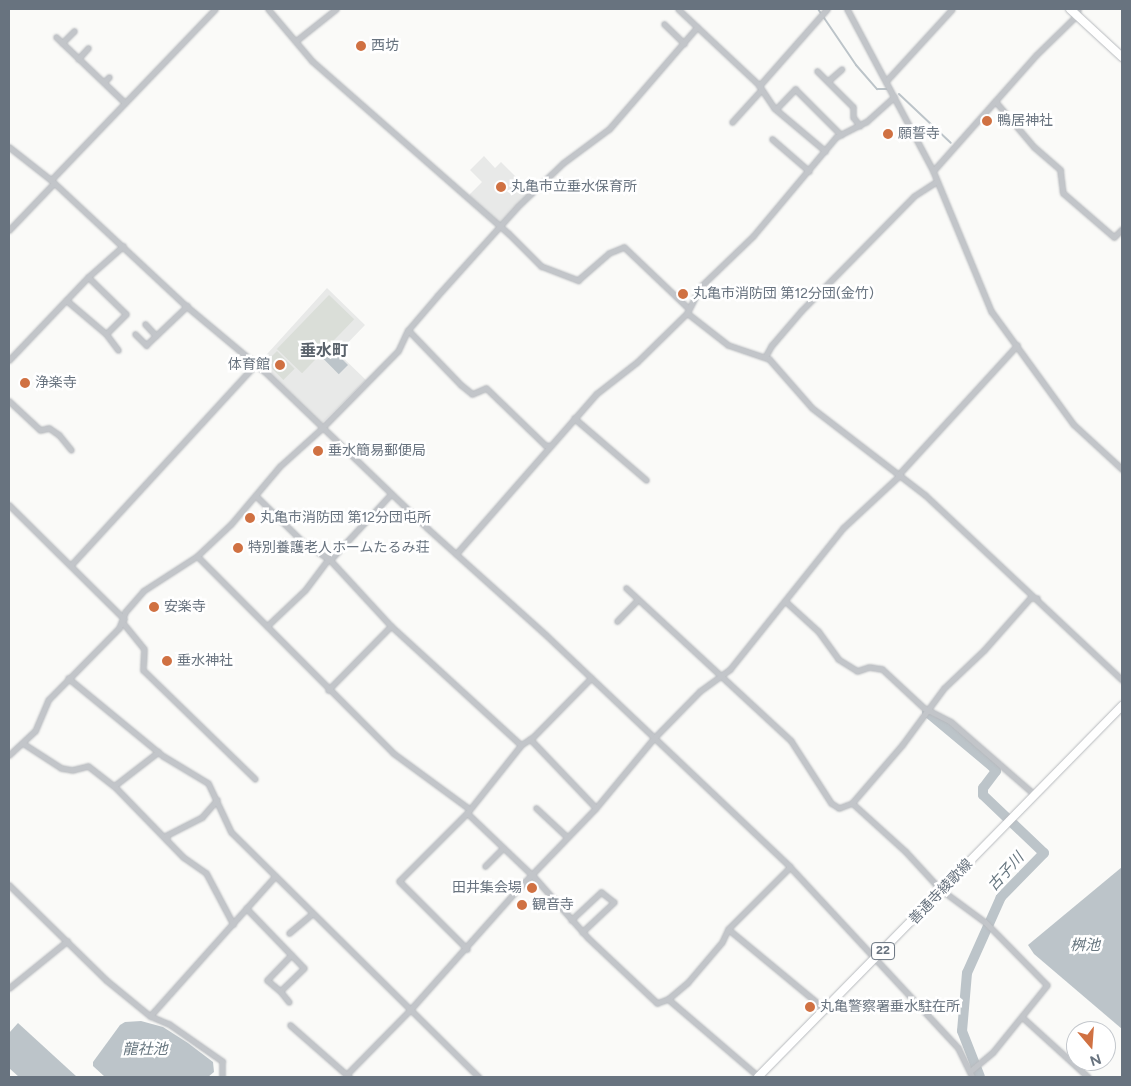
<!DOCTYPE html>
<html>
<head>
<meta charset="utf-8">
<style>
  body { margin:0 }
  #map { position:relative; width:1131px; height:1086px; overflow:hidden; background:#fafaf8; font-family:Figtree,"Noto Sans JP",sans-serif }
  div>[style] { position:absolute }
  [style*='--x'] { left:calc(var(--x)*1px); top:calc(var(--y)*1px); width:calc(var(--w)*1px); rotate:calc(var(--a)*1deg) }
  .built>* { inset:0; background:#e8e9e8 }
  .green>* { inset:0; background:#daded8; transform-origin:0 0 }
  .water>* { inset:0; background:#bcc4c9; transform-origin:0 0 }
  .stream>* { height:2px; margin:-1px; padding:0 1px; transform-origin:1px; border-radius:1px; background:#bcc4c9 }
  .river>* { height:10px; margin:-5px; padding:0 5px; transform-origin:5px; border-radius:5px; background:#bcc4c9 }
  .roads { filter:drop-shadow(0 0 1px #b6b9bd) drop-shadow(0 0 1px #b6b9bd) }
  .minor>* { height:5px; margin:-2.5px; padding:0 2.5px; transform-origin:2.5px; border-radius:2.5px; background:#c2c5c9 }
  .primary>* { height:8px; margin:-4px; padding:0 4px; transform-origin:4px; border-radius:4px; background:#fff }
  .dots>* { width:14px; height:14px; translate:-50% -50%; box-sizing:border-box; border:2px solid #fff; border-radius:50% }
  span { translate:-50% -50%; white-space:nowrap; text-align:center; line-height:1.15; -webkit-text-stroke:5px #fff; paint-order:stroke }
  .shield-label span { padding:1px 4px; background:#fff; border:1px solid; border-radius:4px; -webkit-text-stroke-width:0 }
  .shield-label { font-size:12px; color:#68737f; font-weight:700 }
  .poi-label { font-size:14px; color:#68737f }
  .left { translate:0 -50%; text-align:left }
  .right { translate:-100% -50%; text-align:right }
  .street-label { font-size:14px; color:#68737f }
  .water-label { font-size:15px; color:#687780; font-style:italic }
  .quarter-label { font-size:16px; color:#5a626b; font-weight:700 }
  .frame { position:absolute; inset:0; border:10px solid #68737f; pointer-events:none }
  .north { position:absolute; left:1066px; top:1021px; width:50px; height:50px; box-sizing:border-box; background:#fff; border:1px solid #c3c7cc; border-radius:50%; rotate:162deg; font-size:14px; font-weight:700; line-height:20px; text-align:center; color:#68737f }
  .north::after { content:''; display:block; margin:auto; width:18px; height:22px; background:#d07142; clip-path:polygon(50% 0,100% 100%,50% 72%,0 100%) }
</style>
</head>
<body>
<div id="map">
  <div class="built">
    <div style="clip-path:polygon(484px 156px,495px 168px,501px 162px,531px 192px,499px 225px,469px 195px,482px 182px,470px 170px)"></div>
    <div style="clip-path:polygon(327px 288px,365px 325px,338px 353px,366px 380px,320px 425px,258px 364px)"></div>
  </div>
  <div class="green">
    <div style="left:329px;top:295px;width:35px;height:75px;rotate:44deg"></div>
    <div style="left:277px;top:351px;width:25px;height:16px;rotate:45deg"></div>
  </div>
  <div class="water">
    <div style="left:331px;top:348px;width:24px;height:13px;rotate:45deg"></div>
    <div style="clip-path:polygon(1122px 867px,1122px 1029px,1034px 954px,1028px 945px)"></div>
    <div style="clip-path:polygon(141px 1021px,163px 1027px,188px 1043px,213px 1062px,214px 1072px,208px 1077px,105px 1077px,93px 1066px,93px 1062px,120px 1025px,125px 1022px)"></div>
    <div style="clip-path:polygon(18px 1023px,77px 1077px,19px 1077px,9px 1068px,9px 1033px)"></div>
  </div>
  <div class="stream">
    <div style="--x:818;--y:9;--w:68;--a:55.8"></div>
    <div style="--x:856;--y:65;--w:32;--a:49"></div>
    <div style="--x:877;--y:89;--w:10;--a:0"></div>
    <div style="--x:899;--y:94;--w:71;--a:43.3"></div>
  </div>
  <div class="river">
    <div style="--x:927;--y:712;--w:86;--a:39.8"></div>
    <div style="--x:993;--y:767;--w:5;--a:53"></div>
    <div style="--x:996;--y:771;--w:21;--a:127"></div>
    <div style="--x:983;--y:788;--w:7;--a:90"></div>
    <div style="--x:983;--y:795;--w:84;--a:43.6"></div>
    <div style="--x:1044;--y:853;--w:62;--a:134.3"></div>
    <div style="--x:1001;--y:897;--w:83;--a:114.1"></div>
    <div style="--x:967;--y:973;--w:58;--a:94.9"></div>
    <div style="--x:962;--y:1031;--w:49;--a:68.6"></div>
  </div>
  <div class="roads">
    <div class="minor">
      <div style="--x:268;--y:9;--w:68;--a:49.8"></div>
      <div style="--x:312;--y:61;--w:261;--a:41.3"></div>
      <div style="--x:508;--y:233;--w:47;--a:45"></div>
      <div style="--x:541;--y:266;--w:40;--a:21"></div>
      <div style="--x:578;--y:280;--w:41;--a:-41.1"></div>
      <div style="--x:609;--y:253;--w:16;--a:-22"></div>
      <div style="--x:624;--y:247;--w:88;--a:43.6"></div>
      <div style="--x:678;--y:9;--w:110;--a:43.2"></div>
      <div style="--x:758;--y:84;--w:29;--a:56"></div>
      <div style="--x:774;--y:108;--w:67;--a:40.1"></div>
      <div style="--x:847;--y:9;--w:183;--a:62"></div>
      <div style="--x:933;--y:171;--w:152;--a:67.5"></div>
      <div style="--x:991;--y:311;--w:140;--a:54"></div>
      <div style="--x:1073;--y:424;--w:67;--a:42.6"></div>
      <div style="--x:664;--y:24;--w:28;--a:44"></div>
      <div style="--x:56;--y:37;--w:95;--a:43.7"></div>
      <div style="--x:297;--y:40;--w:50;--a:-38.5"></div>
      <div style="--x:62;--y:43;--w:17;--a:-45"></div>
      <div style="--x:78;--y:59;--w:15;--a:-48"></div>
      <div style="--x:817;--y:71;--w:51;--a:45"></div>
      <div style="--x:853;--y:107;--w:10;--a:90"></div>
      <div style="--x:853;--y:117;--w:11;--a:52"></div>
      <div style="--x:887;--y:80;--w:96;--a:-47.5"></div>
      <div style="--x:828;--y:81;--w:18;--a:-41"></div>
      <div style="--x:104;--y:82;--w:7;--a:-45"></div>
      <div style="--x:759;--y:86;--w:103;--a:-48.6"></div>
      <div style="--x:995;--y:101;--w:60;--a:49.7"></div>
      <div style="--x:1034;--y:147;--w:35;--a:41"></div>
      <div style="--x:1060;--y:170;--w:23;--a:83"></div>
      <div style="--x:1063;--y:193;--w:67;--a:40.8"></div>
      <div style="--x:1114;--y:237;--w:11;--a:-45"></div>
      <div style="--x:776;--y:109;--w:28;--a:-46"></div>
      <div style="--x:795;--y:89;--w:65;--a:45"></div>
      <div style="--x:732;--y:122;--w:43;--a:-47.8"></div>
      <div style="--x:772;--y:139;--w:49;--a:40.9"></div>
      <div style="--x:9;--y:147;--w:53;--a:38.2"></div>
      <div style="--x:51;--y:180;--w:183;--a:43"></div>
      <div style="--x:185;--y:305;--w:104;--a:39.9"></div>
      <div style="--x:265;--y:372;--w:225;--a:43.9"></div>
      <div style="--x:427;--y:528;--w:161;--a:42"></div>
      <div style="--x:547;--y:636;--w:335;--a:43.5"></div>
      <div style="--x:790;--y:867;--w:247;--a:47.1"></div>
      <div style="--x:958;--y:1048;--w:32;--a:64"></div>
      <div style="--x:933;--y:171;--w:155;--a:-48.4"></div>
      <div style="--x:1036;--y:55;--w:57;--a:-44.3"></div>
      <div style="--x:1077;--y:15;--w:6;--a:-81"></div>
      <div style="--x:51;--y:180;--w:237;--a:-46.2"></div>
      <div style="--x:9;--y:230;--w:65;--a:-46.2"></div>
      <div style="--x:88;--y:277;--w:53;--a:44.2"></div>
      <div style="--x:126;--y:314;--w:28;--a:135"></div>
      <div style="--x:106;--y:334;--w:20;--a:53"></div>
      <div style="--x:66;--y:300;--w:52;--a:40.4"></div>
      <div style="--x:687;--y:313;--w:52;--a:38"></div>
      <div style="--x:728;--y:345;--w:43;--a:18.9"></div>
      <div style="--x:769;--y:359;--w:65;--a:48.7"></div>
      <div style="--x:812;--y:408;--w:143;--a:37.6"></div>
      <div style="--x:925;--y:495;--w:270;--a:43.2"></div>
      <div style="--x:145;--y:324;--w:16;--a:47"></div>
      <div style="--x:408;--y:330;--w:76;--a:46.1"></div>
      <div style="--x:461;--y:385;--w:14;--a:39"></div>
      <div style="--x:472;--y:394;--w:15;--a:-23"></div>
      <div style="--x:486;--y:388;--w:82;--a:44"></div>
      <div style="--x:545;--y:445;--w:5;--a:11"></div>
      <div style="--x:135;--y:334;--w:16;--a:45"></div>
      <div style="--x:146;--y:345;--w:57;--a:-43.6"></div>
      <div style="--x:765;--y:357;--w:13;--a:-61"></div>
      <div style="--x:771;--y:346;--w:46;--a:-49.4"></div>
      <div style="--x:801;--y:311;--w:161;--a:-45.5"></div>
      <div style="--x:914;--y:196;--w:27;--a:-33"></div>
      <div style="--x:9;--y:360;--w:115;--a:-46.4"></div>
      <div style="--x:88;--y:277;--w:47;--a:-41.5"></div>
      <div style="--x:9;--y:401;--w:42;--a:43.1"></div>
      <div style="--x:40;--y:430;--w:9;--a:-13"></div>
      <div style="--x:49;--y:428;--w:12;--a:35"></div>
      <div style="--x:59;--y:435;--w:19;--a:51"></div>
      <div style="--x:574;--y:418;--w:95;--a:40.7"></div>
      <div style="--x:899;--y:474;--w:175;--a:-47.5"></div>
      <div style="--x:257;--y:497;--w:66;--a:44.4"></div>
      <div style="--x:304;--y:543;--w:31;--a:33"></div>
      <div style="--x:330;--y:560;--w:90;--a:47.3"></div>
      <div style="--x:391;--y:626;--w:176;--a:42.5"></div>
      <div style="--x:9;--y:505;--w:162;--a:44.7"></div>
      <div style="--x:456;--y:554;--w:213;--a:-48.8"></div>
      <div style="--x:596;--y:394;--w:52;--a:-38"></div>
      <div style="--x:637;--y:362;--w:70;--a:-44.4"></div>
      <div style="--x:687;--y:313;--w:29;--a:-63"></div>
      <div style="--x:700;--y:287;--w:74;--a:-43.9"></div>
      <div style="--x:753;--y:236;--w:129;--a:-50"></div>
      <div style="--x:836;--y:137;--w:34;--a:-27"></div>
      <div style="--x:866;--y:122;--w:38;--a:-42"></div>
      <div style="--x:197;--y:556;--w:278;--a:45.1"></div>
      <div style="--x:393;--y:753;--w:93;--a:36.3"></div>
      <div style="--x:330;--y:560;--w:90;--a:-47.3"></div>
      <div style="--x:71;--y:565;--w:273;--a:-47.4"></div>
      <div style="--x:626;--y:588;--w:225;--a:42.8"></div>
      <div style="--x:791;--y:741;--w:74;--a:57.2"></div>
      <div style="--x:831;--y:803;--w:9;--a:32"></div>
      <div style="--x:839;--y:808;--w:14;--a:-21"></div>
      <div style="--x:852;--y:803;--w:77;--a:-49.2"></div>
      <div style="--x:902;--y:745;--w:71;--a:-53.6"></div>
      <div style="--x:944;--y:688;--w:55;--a:-43.5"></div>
      <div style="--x:984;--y:650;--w:69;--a:-48.5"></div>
      <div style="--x:1030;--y:598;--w:7;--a:0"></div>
      <div style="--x:785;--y:601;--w:45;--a:42.3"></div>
      <div style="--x:818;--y:631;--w:34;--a:54"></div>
      <div style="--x:838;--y:659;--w:22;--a:32"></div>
      <div style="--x:857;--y:671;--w:13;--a:-18"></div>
      <div style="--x:869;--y:667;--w:13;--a:9"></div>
      <div style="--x:882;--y:669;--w:57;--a:42.9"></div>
      <div style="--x:924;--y:708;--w:30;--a:27"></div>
      <div style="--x:951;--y:722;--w:111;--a:41"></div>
      <div style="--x:617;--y:621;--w:30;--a:-46"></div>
      <div style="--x:123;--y:623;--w:33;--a:51"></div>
      <div style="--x:144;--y:649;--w:21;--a:93"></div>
      <div style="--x:143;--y:670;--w:156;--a:44.2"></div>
      <div style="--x:267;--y:626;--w:52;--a:-43.5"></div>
      <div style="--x:305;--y:590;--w:39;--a:-53"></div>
      <div style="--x:68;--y:678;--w:123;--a:39.4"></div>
      <div style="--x:163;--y:756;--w:52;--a:31"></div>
      <div style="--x:208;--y:783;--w:54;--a:64.9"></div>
      <div style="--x:231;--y:832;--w:349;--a:44.7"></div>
      <div style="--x:328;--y:690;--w:90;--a:-45.5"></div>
      <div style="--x:530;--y:739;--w:95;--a:46.3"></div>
      <div style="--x:24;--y:744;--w:44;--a:33"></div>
      <div style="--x:61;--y:768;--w:11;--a:10"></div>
      <div style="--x:72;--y:770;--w:16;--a:-14"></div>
      <div style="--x:88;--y:766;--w:33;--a:38"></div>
      <div style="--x:114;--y:786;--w:99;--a:45.8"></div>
      <div style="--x:183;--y:857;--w:28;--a:35"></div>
      <div style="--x:206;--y:873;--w:58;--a:62.1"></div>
      <div style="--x:9;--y:755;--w:35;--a:-43"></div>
      <div style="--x:35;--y:731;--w:34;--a:-67"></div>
      <div style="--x:48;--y:700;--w:101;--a:-45.4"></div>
      <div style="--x:119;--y:628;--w:17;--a:-69"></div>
      <div style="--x:125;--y:612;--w:28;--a:-49"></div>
      <div style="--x:143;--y:591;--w:64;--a:-32.9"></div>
      <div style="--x:197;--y:556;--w:47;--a:-43.3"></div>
      <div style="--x:231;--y:524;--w:76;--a:-49.8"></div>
      <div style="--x:280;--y:466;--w:57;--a:-42.1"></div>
      <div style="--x:322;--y:428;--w:108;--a:-45.4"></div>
      <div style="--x:398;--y:351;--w:23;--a:-65"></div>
      <div style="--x:408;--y:330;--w:45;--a:-49.5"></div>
      <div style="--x:437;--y:296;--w:120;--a:-48"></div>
      <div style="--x:517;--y:207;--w:64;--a:-43.7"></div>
      <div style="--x:563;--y:163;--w:57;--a:-36.5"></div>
      <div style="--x:609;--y:129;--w:135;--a:-49.2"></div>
      <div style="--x:114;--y:786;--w:56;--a:-37.7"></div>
      <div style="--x:852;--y:803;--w:72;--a:42.2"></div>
      <div style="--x:905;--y:851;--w:52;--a:47.4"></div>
      <div style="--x:940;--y:889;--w:56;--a:36.3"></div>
      <div style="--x:985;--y:922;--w:88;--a:45.5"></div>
      <div style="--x:1047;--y:985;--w:86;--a:128.9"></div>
      <div style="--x:993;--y:1052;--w:30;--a:140"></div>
      <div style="--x:536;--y:808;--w:42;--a:43.1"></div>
      <div style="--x:467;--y:813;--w:93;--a:43.7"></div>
      <div style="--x:534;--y:877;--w:81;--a:48.5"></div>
      <div style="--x:588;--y:938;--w:95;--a:43.3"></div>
      <div style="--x:657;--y:1003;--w:12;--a:-20"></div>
      <div style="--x:668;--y:999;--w:26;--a:-40"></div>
      <div style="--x:688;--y:982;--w:52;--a:-49.6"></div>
      <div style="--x:722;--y:942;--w:14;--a:-65"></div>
      <div style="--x:728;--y:929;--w:88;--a:-45"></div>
      <div style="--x:167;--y:840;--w:5;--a:-90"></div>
      <div style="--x:167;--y:835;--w:39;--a:-27"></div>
      <div style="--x:202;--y:817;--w:23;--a:-49"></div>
      <div style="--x:485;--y:866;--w:25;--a:-45"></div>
      <div style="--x:9;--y:885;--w:136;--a:44.4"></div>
      <div style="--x:106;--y:980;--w:57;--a:39.3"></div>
      <div style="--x:150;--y:1016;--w:21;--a:23"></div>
      <div style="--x:169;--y:1024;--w:65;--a:34.9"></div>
      <div style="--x:222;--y:1061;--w:16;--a:90"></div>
      <div style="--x:246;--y:908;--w:83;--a:46"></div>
      <div style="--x:304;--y:968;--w:33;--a:136"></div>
      <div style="--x:280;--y:991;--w:17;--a:-140"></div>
      <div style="--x:267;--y:980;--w:35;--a:-46"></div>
      <div style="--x:571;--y:920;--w:41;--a:-43"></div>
      <div style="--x:601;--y:892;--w:16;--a:38"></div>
      <div style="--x:614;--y:902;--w:44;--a:136.8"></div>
      <div style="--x:728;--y:929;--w:127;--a:39.6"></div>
      <div style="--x:289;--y:933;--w:30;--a:-40"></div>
      <div style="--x:467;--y:949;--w:96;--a:-135"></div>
      <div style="--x:399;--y:881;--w:96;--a:-45"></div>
      <div style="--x:467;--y:813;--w:87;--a:-51.5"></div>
      <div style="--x:521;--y:745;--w:14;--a:-34"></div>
      <div style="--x:533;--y:737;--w:83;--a:-45.5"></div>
      <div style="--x:9;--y:988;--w:75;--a:-39"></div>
      <div style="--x:280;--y:991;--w:14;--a:51"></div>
      <div style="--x:668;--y:999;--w:120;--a:40.6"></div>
      <div style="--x:150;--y:1016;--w:188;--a:-48.2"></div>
      <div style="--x:1022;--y:1017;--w:89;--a:42.3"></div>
      <div style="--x:290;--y:1025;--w:79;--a:41.4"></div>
      <div style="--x:347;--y:1074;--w:88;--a:-45.5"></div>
      <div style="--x:409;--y:1011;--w:161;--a:-48.3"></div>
      <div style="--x:516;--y:891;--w:114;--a:-46.1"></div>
      <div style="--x:595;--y:809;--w:92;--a:-50.3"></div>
      <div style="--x:654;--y:738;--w:66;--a:-45.6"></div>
      <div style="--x:700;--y:691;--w:37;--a:-36"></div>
      <div style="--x:730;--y:669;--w:181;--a:-51.3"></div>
      <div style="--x:843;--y:528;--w:78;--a:-42.9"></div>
    </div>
    <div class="primary">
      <div style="--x:1070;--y:9;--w:71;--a:42.7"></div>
      <div style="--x:758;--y:1077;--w:520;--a:-45.55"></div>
    </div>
  </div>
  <div class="dots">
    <div style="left:361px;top:46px;background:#d07142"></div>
    <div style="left:987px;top:121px;background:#d07142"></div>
    <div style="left:888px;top:134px;background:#d07142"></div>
    <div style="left:501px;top:187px;background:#d07142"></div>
    <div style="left:683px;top:294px;background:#d07142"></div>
    <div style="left:280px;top:365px;background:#d07142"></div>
    <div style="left:25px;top:383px;background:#d07142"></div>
    <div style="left:318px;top:451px;background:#d07142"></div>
    <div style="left:250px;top:518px;background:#d07142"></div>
    <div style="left:238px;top:548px;background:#d07142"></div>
    <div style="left:154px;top:607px;background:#d07142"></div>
    <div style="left:167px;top:661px;background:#d07142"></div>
    <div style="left:532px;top:888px;background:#d07142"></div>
    <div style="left:522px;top:905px;background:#d07142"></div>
    <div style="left:810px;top:1007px;background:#d07142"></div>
  </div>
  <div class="shield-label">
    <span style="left:883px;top:951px">22</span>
  </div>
  <div class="poi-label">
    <span class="left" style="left:371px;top:46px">西坊</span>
    <span class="left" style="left:997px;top:121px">鴨居神社</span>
    <span class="left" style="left:898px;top:134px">願誓寺</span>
    <span class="left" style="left:511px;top:187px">丸亀市立垂水保育所</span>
    <span class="left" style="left:693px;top:294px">丸亀市消防団 第12分団(金竹)</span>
    <span class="right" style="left:270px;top:365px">体育館</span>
    <span class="left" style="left:35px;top:383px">浄楽寺</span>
    <span class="left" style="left:328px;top:451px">垂水簡易郵便局</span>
    <span class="left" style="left:260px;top:518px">丸亀市消防団 第12分団屯所</span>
    <span class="left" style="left:248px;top:548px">特別養護老人ホームたるみ荘</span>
    <span class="left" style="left:164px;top:607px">安楽寺</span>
    <span class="left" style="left:177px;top:661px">垂水神社</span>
    <span class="right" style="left:522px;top:888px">田井集会場</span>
    <span class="left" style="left:532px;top:905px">観音寺</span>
    <span class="left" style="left:820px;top:1007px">丸亀警察署垂水駐在所</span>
  </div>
  <div class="street-label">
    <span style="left:941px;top:892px;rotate:-46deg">善通寺綾歌線</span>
  </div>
  <div class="water-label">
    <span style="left:1006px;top:872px;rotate:-48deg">古子川</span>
    <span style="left:1085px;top:946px">桝池</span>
    <span style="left:145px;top:1050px">龍社池</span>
  </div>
  <div class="quarter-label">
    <span style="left:324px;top:351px">垂水町</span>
  </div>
  <div class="frame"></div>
  <div class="north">N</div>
</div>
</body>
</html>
